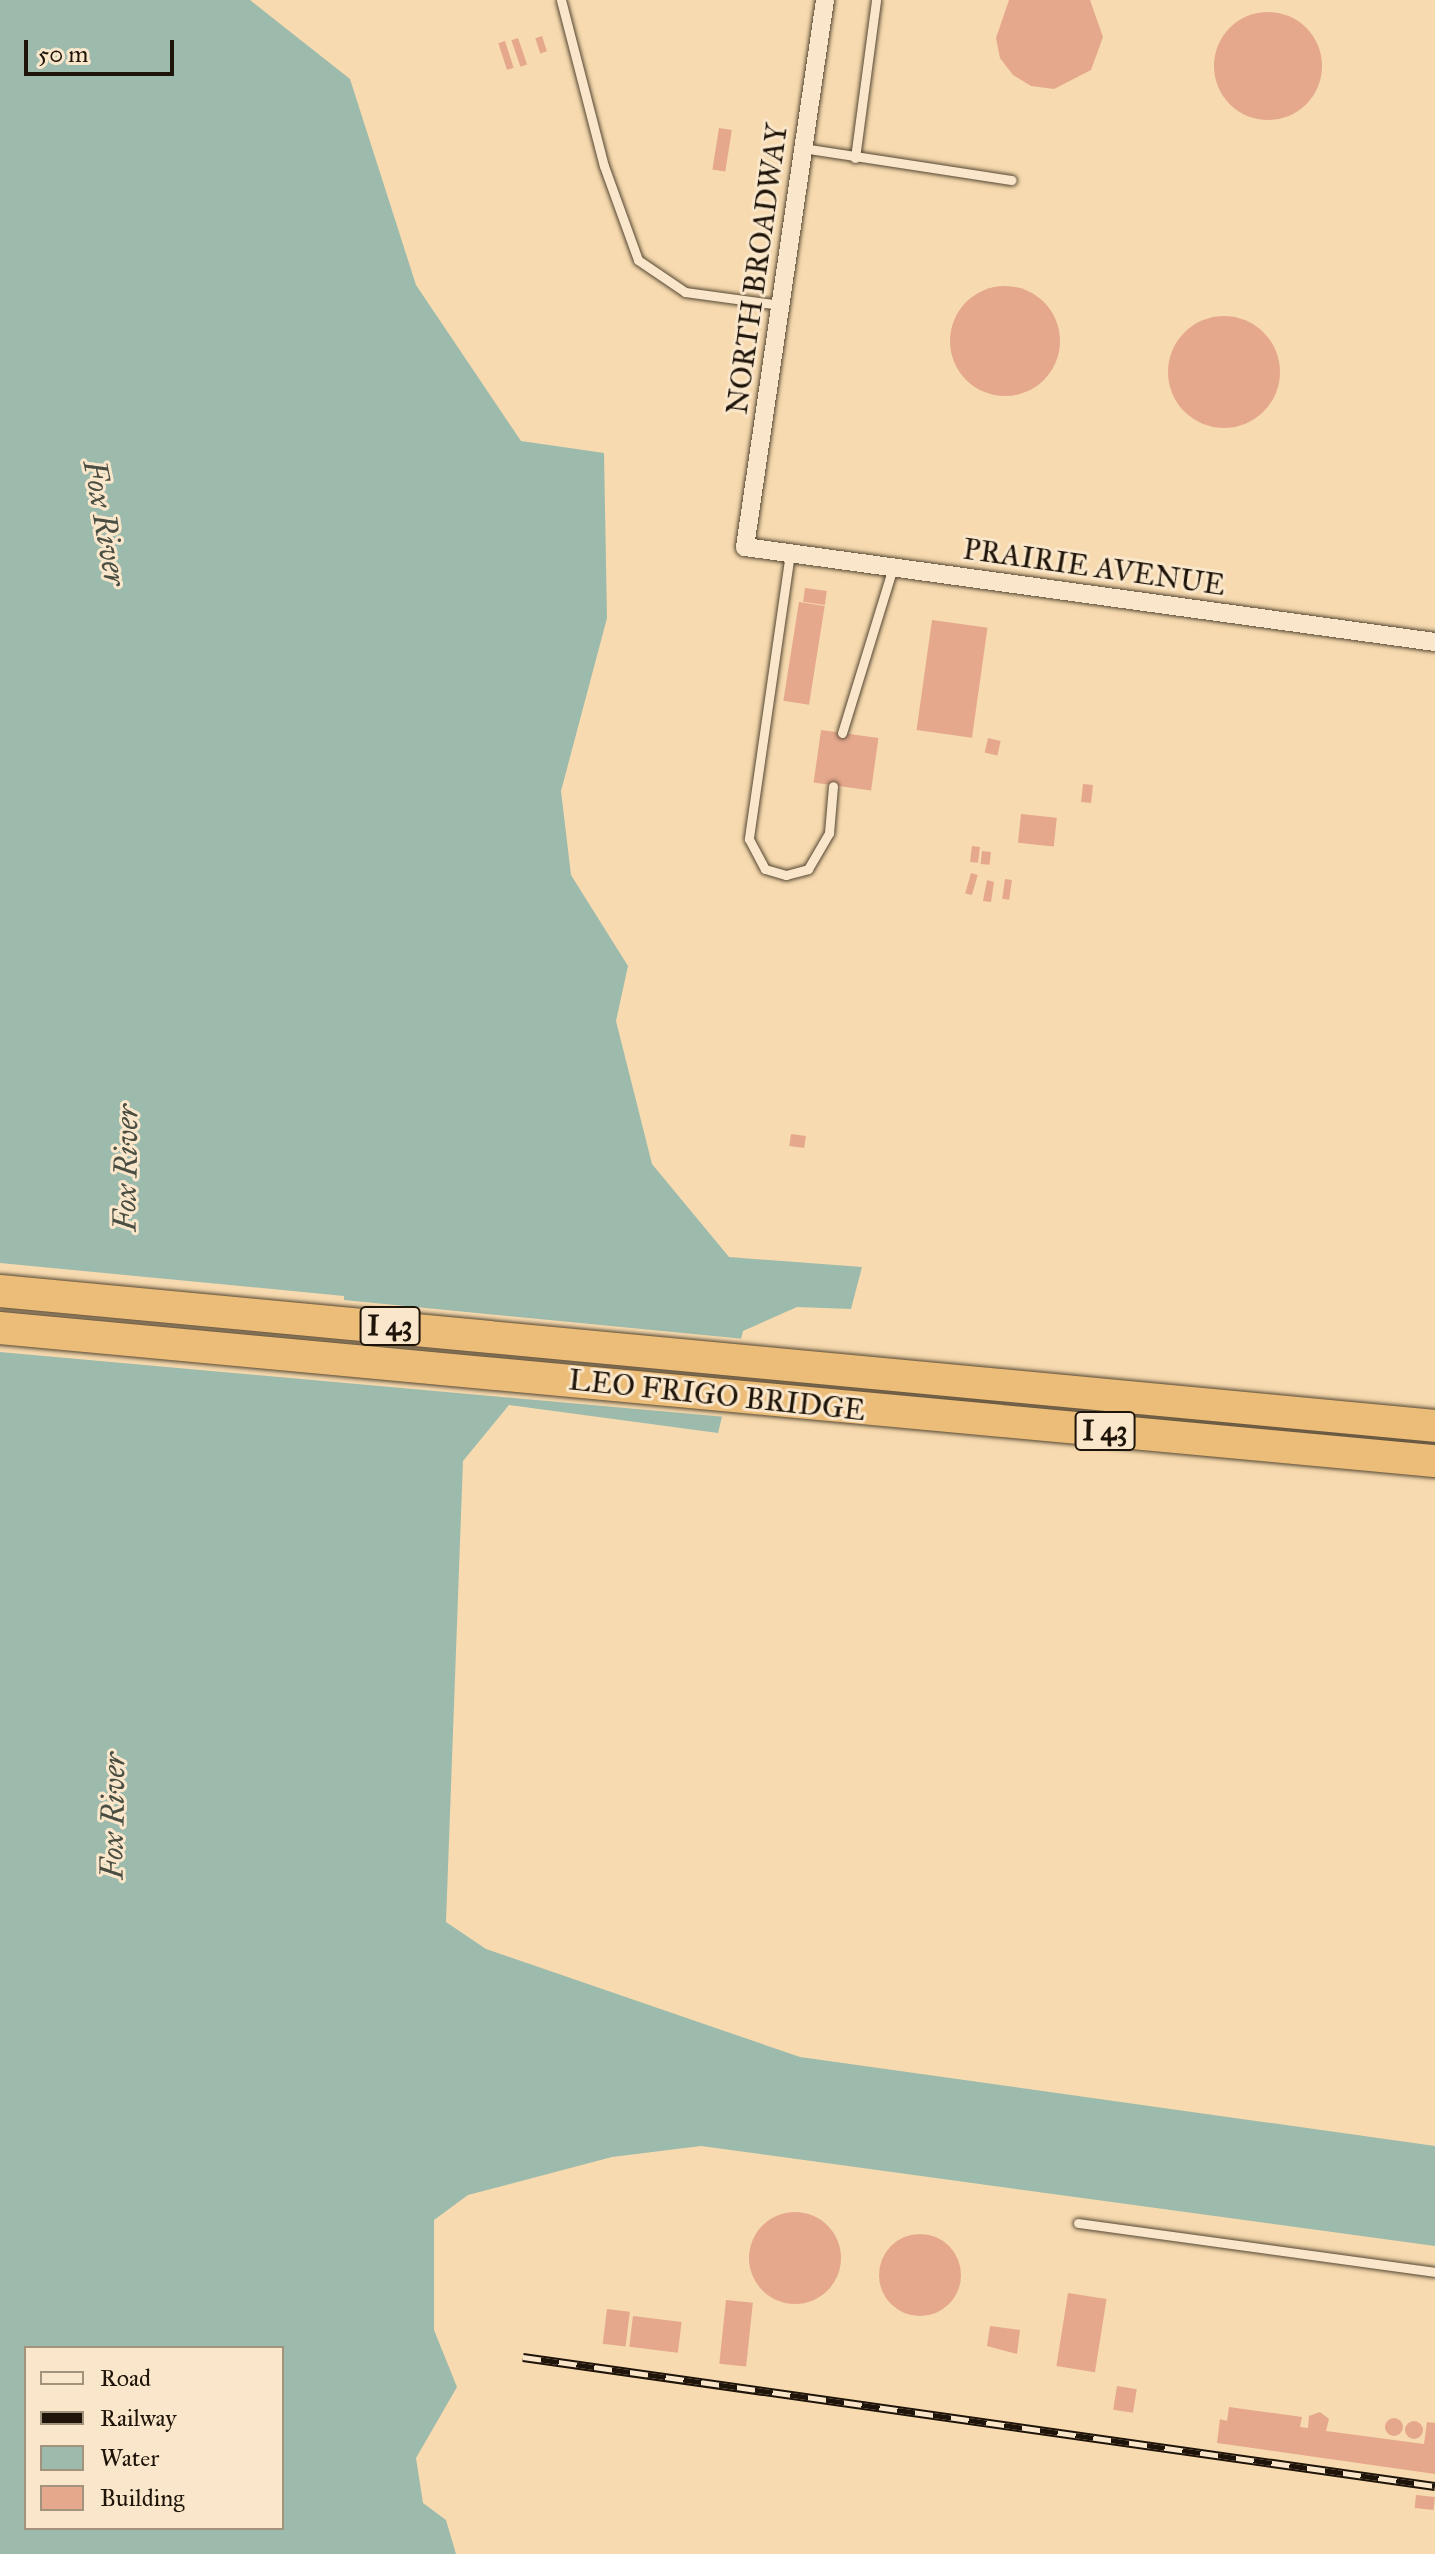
<!DOCTYPE html>
<html>
<head>
<meta charset="utf-8">
<style>
  body { margin:0 }
  #map { position:relative; width:1435px; height:2554px; overflow:hidden; background:#f7daaf; font-family:"IM FELL Great Primer",serif }
  div>[style] { position:absolute }
  [style*='--x'] { left:calc(var(--x)*1px); top:calc(var(--y)*1px); width:calc(var(--w)*1px); rotate:calc(var(--a)*1deg) }
  .water>* { inset:0; background:#9dbbac }
  .pier>* { inset:0; background:#f7daaf }
  .building>* { inset:0; background:#e5a88d; transform-origin:0 0 }
  .round { border-radius:50% }
  .roads { filter:drop-shadow(0 0 2px #544632) drop-shadow(0 0 2px #544632) }
  .service>* { height:9px; margin:-4.5px; padding:0 4.5px; transform-origin:4.5px; border-radius:4.5px; background:#fae7cb }
  .minor>* { height:18px; margin:-9px; padding:0 9px; transform-origin:9px; border-radius:9px; background:#fae7cb }
  .motorway>* { height:32px; margin:-16px; padding:0 16px; transform-origin:16px; border-radius:16px; background:#ecbd78 }
  .rail>* { height:9px; margin-top:-4.5px; transform-origin:0; background:repeating-linear-gradient(90deg,#fae7cb 0 18px,#1e1409 0 36px); box-sizing:border-box; border-block:2px solid #1e1409 }
  span { translate:-50% -50%; white-space:nowrap; text-align:center; line-height:1.15; -webkit-text-stroke:6px #fae7cb; paint-order:stroke }
  .shield-label span { padding:2px 6px; background:#fae7cb; border:2px solid; border-radius:6px; -webkit-text-stroke-width:0 }
  .shield-label { font-size:28px; color:#1e1409; font-weight:700 }
  .street-label { font-size:30px; color:#1e1409 }
  .water-label { font-size:32px; color:#4a4e42; font-style:italic }
  .legend { position:absolute; left:24px; top:2346px; width:260px; height:184px; box-sizing:border-box; background:#fae7cb; border:2px solid #a2937d; margin:0; padding:10px 14px; list-style:none; font-size:24px; color:#1e1409 }
  .legend li { display:flex; align-items:center; gap:16px; height:40px }
  .legend b { width:40px; border:2px solid #a2937d }
  .scale { position:absolute; left:24px; top:40px; width:150px; height:36px; box-sizing:border-box; border:4px solid #1e1409; border-top:0; padding-left:10px; font-size:24px; line-height:28px; white-space:nowrap; color:#1e1409; -webkit-text-stroke:6px #fae7cb; paint-order:stroke }
</style>
</head>
<body>
<div id="map">
  <div class="water">
    <div style="clip-path:polygon(evenodd,0 0,250px 0,350px 79px,416px 285px,521px 441px,604px 453px,607px 618px,561px 791px,571px 875px,628px 966px,616px 1021px,652px 1164px,729px 1257px,862px 1267px,851px 1309px,797px 1307px,743px 1331px,718px 1433px,509px 1405px,463px 1461px,446px 1922px,486px 1949px,800px 2057px,1435px 2146px,1435px 2246px,701px 2146px,612px 2157px,468px 2195px,434px 2220px,434px 2330px,457px 2387px,416px 2458px,423px 2503px,446px 2520px,456px 2554px,0 2554px,0 0,26px 2348px,282px 2348px,282px 2528px,26px 2528px,26px 2348px)"></div>
  </div>
  <div class="pier">
    <div style="clip-path:polygon(0 1263px,344px 1296px,344px 1300px,745px 1339px,726px 1417px,0 1352px)"></div>
  </div>
  <div class="building">
    <div style="clip-path:polygon(1009px 0,1090px 0,1103px 37px,1091px 70px,1054px 89px,1031px 86px,1013px 75px,1000px 58px,996px 38px)"></div>
    <div class="round" style="left:1214px;top:12px;width:108px;height:108px"></div>
    <div style="left:542px;top:36px;width:16px;height:7px;rotate:72deg"></div>
    <div style="left:518px;top:38px;width:28px;height:7px;rotate:71deg"></div>
    <div style="left:505px;top:41px;width:28px;height:7px;rotate:72deg"></div>
    <div style="left:719px;top:128px;width:13px;height:42px;rotate:9deg"></div>
    <div class="round" style="left:950px;top:286px;width:110px;height:110px"></div>
    <div class="round" style="left:1168px;top:316px;width:112px;height:112px"></div>
    <div style="left:805px;top:588px;width:22px;height:14px;rotate:8deg"></div>
    <div style="left:799px;top:602px;width:26px;height:100px;rotate:9deg"></div>
    <div style="left:932px;top:620px;width:56px;height:111px;rotate:8deg"></div>
    <div style="left:821px;top:730px;width:58px;height:53px;rotate:8deg"></div>
    <div style="left:988px;top:738px;width:13px;height:15px;rotate:13deg"></div>
    <div style="left:1083px;top:784px;width:10px;height:18px;rotate:6deg"></div>
    <div style="left:1021px;top:814px;width:36px;height:29px;rotate:6deg"></div>
    <div style="left:972px;top:846px;width:8px;height:16px;rotate:7deg"></div>
    <div style="left:982px;top:851px;width:9px;height:13px;rotate:6deg"></div>
    <div style="left:971px;top:873px;width:7px;height:21px;rotate:16deg"></div>
    <div style="left:1005px;top:879px;width:7px;height:20px;rotate:8deg"></div>
    <div style="clip-path:polygon(987px 880px,994px 882px,991px 902px,983px 901px)"></div>
    <div style="left:791px;top:1134px;width:15px;height:12px;rotate:8deg"></div>
    <div class="round" style="left:749px;top:2212px;width:92px;height:92px"></div>
    <div class="round" style="left:879px;top:2234px;width:82px;height:82px"></div>
    <div style="left:1068px;top:2293px;width:39px;height:74px;rotate:9deg"></div>
    <div style="left:726px;top:2300px;width:27px;height:64px;rotate:6deg"></div>
    <div style="left:607px;top:2309px;width:23px;height:35px;rotate:7deg"></div>
    <div style="left:633px;top:2316px;width:49px;height:31px;rotate:7deg"></div>
    <div style="clip-path:polygon(990px 2326px,1020px 2330px,1017px 2354px,987px 2346px)"></div>
    <div style="left:1117px;top:2386px;width:20px;height:24px;rotate:9deg"></div>
    <div style="clip-path:polygon(1229px 2407px,1302px 2417px,1300px 2427px,1308px 2428px,1309px 2416px,1320px 2412px,1329px 2419px,1326px 2431px,1424px 2444px,1427px 2422px,1435px 2423px,1435px 2474px,1217px 2443px,1220px 2419px,1227px 2421px)"></div>
    <div class="round" style="left:1385px;top:2418px;width:18px;height:18px"></div>
    <div class="round" style="left:1405px;top:2421px;width:18px;height:18px"></div>
    <div style="left:1416px;top:2495px;width:19px;height:13px;rotate:6deg"></div>
  </div>
  <div class="roads">
    <div class="service">
      <div style="--x:561;--y:0;--w:171;--a:75.5"></div>
      <div style="--x:604;--y:166;--w:100;--a:70.1"></div>
      <div style="--x:638;--y:260;--w:57;--a:34.2"></div>
      <div style="--x:685;--y:292;--w:96;--a:7.8"></div>
      <div style="--x:802;--y:148;--w:212;--a:8.7"></div>
      <div style="--x:855;--y:158;--w:159;--a:-82.4"></div>
      <div style="--x:790;--y:553;--w:289;--a:98.2"></div>
      <div style="--x:749;--y:839;--w:34;--a:62"></div>
      <div style="--x:765;--y:869;--w:22;--a:16"></div>
      <div style="--x:786;--y:875;--w:23;--a:-15"></div>
      <div style="--x:808;--y:869;--w:42;--a:-59.7"></div>
      <div style="--x:829;--y:833;--w:47;--a:-85.1"></div>
      <div style="--x:842;--y:733;--w:174;--a:-72.9"></div>
      <div style="--x:1078;--y:2223;--w:360;--a:7.8"></div>
    </div>
    <div class="minor">
      <div style="--x:825;--y:0;--w:553;--a:98.32"></div>
      <div style="--x:745;--y:547;--w:697;--a:7.84"></div>
    </div>
    <div class="motorway">
      <div style="--x:0;--y:1291;--w:1441;--a:5.37"></div>
      <div style="--x:0;--y:1328;--w:1441;--a:5.3"></div>
    </div>
  </div>
  <div class="rail">
    <div style="--x:523;--y:2357;--w:921;--a:8.05"></div>
  </div>
  <div class="shield-label">
    <span style="left:390px;top:1326px">I 43</span>
    <span style="left:1105px;top:1431px">I 43</span>
  </div>
  <div class="street-label">
    <span style="left:757px;top:269px;rotate:-82deg">NORTH BROADWAY</span>
    <span style="left:1094px;top:567px;rotate:8deg">PRAIRIE AVENUE</span>
    <span style="left:717px;top:1395px;rotate:6deg">LEO FRIGO BRIDGE</span>
  </div>
  <div class="water-label">
    <span style="left:104px;top:523px;rotate:80deg">Fox River</span>
    <span style="left:127px;top:1168px;rotate:-89deg">Fox River</span>
    <span style="left:114px;top:1816px;rotate:-89deg">Fox River</span>
  </div>
  <ul class="legend">
  <li><b style="height:10px;background:#fae7cb"></b>Road</li>
  <li><b style="height:10px;background:#1e1409"></b>Railway</li>
  <li><b style="height:22px;background:#9dbbac"></b>Water</li>
  <li><b style="height:22px;background:#e5a88d"></b>Building</li>
  </ul>
  <div class="scale">50 m</div>
</div>
</body>
</html>
